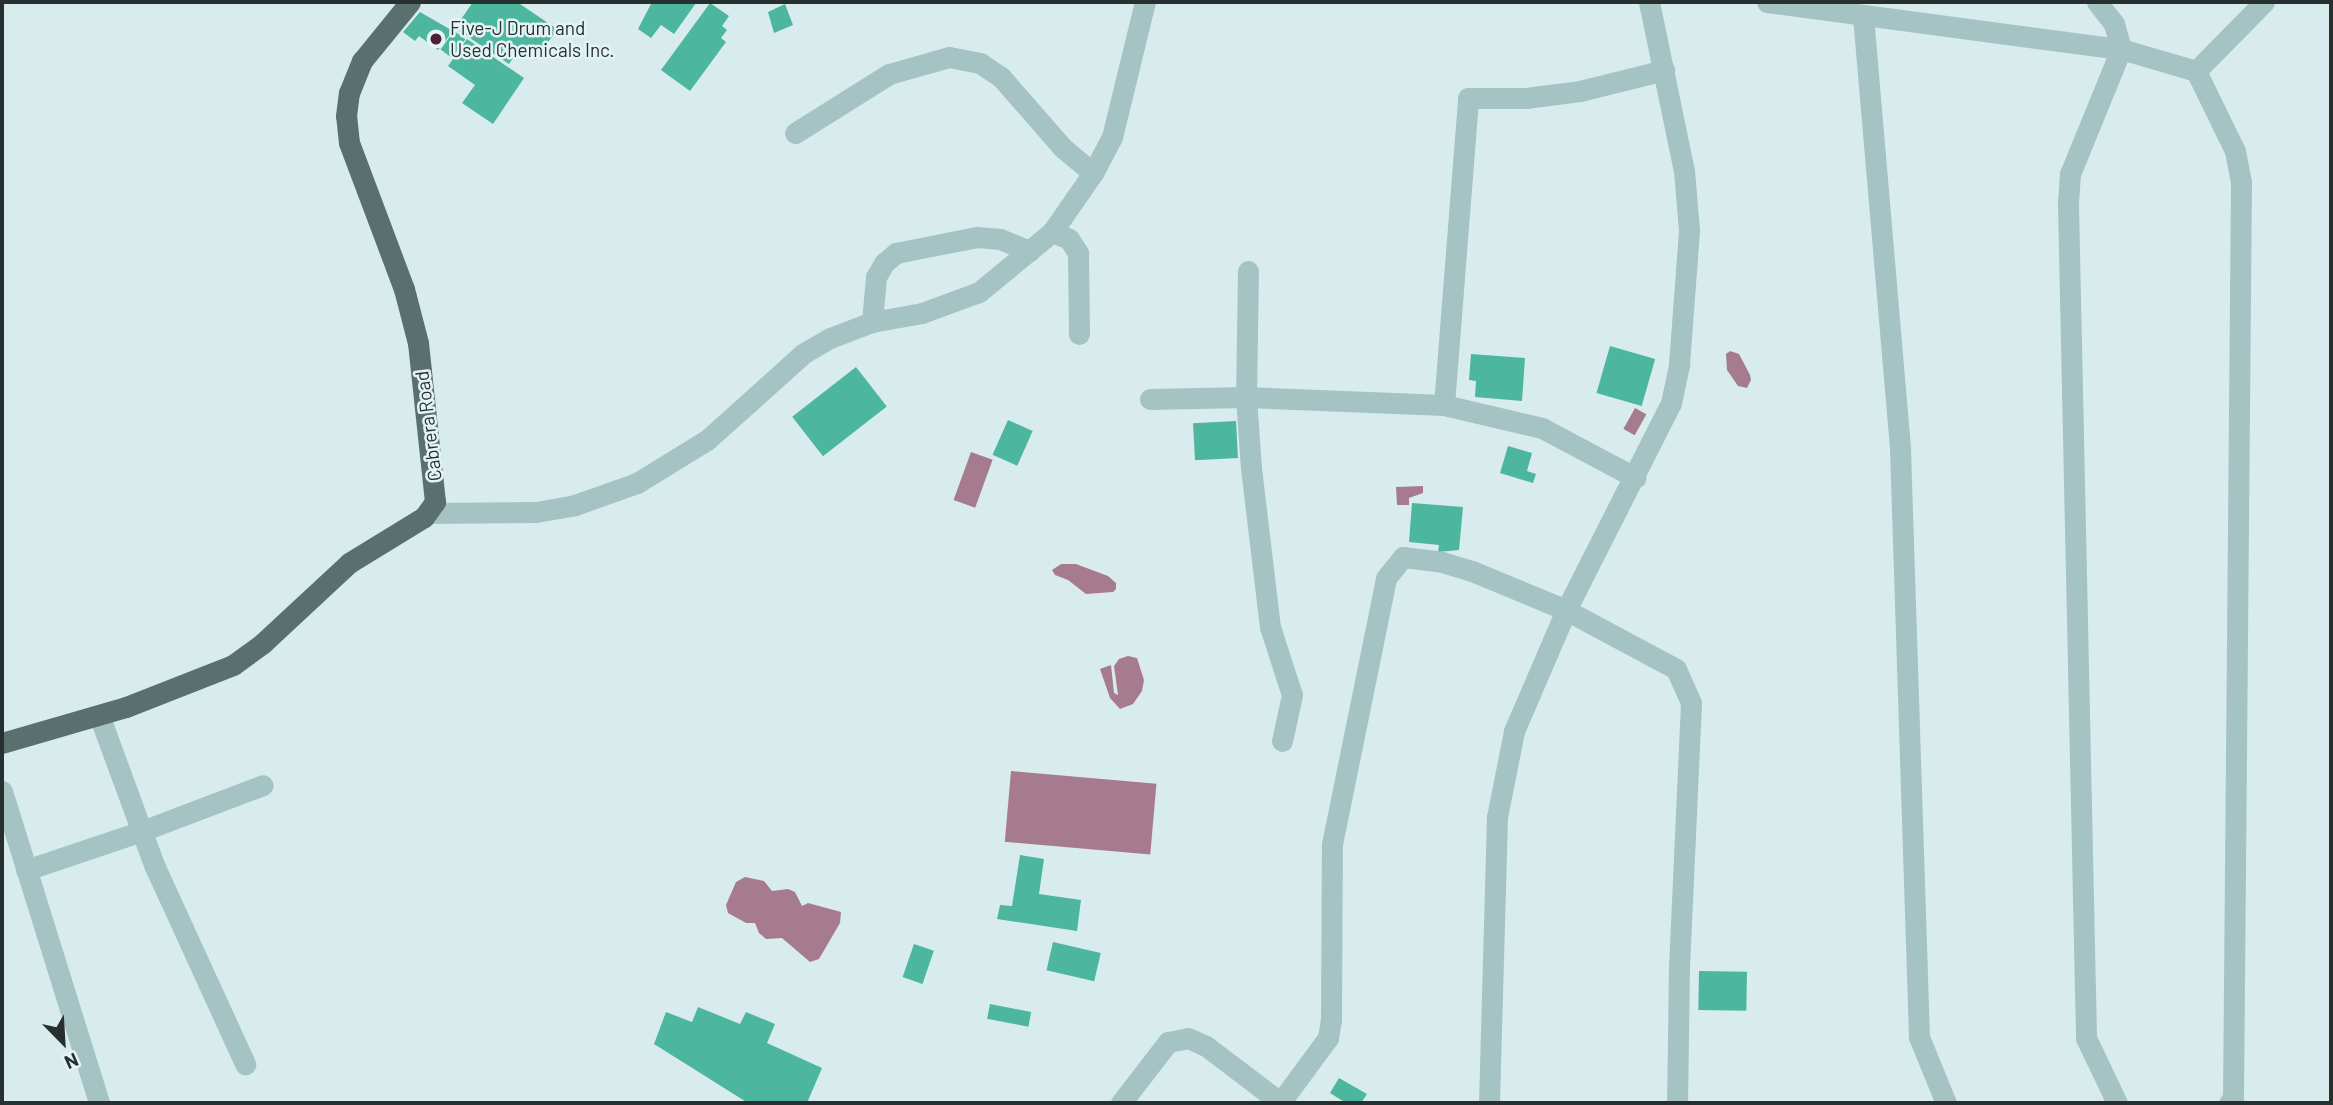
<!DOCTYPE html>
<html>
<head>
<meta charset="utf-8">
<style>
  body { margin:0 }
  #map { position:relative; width:2333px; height:1105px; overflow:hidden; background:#d9eced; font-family:Barlow,sans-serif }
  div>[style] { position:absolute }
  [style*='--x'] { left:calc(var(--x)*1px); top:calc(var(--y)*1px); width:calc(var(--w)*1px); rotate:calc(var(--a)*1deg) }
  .water>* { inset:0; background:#a77b8e; transform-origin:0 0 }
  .building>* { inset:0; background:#4db69f; transform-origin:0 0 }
  .minor>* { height:21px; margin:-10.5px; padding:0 10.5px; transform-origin:10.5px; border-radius:10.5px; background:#a6c3c3 }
  .major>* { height:21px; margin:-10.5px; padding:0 10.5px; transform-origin:10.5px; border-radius:10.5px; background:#59716e }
  .dots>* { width:19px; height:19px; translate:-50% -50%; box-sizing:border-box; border:4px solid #e4f4f6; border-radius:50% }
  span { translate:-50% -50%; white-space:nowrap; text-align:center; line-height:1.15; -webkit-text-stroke:5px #e4f4f6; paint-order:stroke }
  .poi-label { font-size:19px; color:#26312f }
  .left { translate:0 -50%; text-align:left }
  .street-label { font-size:19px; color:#26312f }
  .frame { position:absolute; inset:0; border:4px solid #26312f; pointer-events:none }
  .north { position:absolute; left:28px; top:1007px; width:70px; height:70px; -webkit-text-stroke:5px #e4f4f6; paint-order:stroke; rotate:156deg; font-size:19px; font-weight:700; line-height:28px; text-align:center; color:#26312f }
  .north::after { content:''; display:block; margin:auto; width:24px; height:32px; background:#26312f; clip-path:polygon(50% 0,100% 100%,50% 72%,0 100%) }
</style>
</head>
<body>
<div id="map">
  <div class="water">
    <div style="clip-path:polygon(1730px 351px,1739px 354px,1750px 375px,1751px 380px,1747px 388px,1738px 386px,1727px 370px,1726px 354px)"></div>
    <div style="left:1635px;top:408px;width:13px;height:24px;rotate:29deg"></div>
    <div style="left:971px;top:452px;width:23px;height:51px;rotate:20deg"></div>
    <div style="clip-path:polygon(1423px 486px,1423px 493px,1409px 498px,1409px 505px,1397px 505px,1396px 487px)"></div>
    <div style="clip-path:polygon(1061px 564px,1076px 564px,1108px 576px,1116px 583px,1116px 589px,1113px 592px,1086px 594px,1068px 580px,1055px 575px,1052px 570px)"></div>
    <div style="clip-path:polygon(1128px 656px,1137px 658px,1144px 680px,1142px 691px,1133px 704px,1120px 709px,1110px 698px,1100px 669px,1111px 665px,1114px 693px,1118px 695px,1114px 666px,1119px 659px)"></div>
    <div style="left:1011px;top:771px;width:146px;height:71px;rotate:5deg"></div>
    <div style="clip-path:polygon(745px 877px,764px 881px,772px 891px,788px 889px,795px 892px,802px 906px,808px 903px,841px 912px,840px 923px,819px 959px,810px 962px,782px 938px,766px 939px,759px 933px,755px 923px,746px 923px,728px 913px,726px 905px,736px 882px)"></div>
  </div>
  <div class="building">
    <div style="clip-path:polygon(473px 2px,517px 2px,557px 29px,536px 60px,519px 49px,509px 64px,455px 28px)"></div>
    <div style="clip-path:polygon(652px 2px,694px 2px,696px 3px,674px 34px,661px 25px,651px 38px,638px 29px)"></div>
    <div style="clip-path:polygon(710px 3px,729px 16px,722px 26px,727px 30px,721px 38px,726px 42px,690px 91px,661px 70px)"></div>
    <div style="clip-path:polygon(785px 4px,793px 25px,774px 33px,768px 12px)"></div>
    <div style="clip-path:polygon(420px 12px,453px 31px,438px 50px,419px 36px,415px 41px,403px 32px)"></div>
    <div style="left:454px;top:31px;width:14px;height:23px;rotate:36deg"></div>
    <div style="clip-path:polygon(467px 39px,524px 78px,493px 124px,462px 103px,475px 85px,448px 66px)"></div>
    <div style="left:1610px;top:346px;width:47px;height:49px;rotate:16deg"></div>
    <div style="clip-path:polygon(1471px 354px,1525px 358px,1522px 401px,1475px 397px,1476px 381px,1469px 380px)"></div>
    <div style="left:856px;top:367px;width:50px;height:81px;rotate:52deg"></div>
    <div style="left:1008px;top:420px;width:27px;height:38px;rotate:24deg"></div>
    <div style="left:1236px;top:421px;width:37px;height:43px;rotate:87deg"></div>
    <div style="clip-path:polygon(1508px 446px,1532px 453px,1527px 471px,1536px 474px,1533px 483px,1500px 473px)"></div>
    <div style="clip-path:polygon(1412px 503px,1463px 507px,1459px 550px,1438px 552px,1439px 545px,1409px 542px)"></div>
    <div style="clip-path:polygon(1020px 855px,1044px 859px,1039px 894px,1081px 900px,1077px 931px,997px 919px,1000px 905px,1012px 906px)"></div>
    <div style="left:1053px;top:942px;width:49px;height:29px;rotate:13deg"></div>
    <div style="left:914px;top:944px;width:21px;height:35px;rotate:19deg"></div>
    <div style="left:1699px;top:971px;width:48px;height:39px;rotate:1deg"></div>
    <div style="left:990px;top:1004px;width:42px;height:15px;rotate:11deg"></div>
    <div style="clip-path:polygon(698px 1007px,740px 1024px,746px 1012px,775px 1024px,767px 1043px,822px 1068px,807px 1103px,748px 1103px,654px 1044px,666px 1012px,692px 1022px)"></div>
    <div style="clip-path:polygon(1339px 1078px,1367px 1094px,1361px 1103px,1346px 1103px,1330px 1093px)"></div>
  </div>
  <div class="minor">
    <div style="--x:1767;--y:2;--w:357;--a:7.6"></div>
    <div style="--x:2121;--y:49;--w:78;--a:16.3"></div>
    <div style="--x:2196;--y:71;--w:89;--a:64"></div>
    <div style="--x:2235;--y:151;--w:32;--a:79"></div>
    <div style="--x:2241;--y:182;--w:916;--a:90.5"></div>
    <div style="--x:2233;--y:1098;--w:6;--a:129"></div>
    <div style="--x:2097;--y:2;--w:28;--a:52"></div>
    <div style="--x:2114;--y:24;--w:26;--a:74"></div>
    <div style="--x:2121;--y:49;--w:135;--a:112.2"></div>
    <div style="--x:2070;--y:174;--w:31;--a:94"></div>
    <div style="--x:2068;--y:205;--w:833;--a:88.76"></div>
    <div style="--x:2086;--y:1038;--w:72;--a:64.5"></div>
    <div style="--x:1863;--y:16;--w:435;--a:85.1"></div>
    <div style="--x:1900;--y:449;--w:588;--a:88.15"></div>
    <div style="--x:1919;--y:1037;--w:71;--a:67.8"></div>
    <div style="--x:2196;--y:71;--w:97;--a:-45.4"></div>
    <div style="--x:795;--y:133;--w:111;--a:-32.1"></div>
    <div style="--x:889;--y:74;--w:62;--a:-15.8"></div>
    <div style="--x:949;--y:57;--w:32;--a:11"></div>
    <div style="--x:980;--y:63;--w:25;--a:34"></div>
    <div style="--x:1001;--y:77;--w:94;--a:48.9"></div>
    <div style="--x:1063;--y:148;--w:39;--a:40"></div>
    <div style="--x:1052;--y:232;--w:18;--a:22"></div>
    <div style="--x:1069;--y:239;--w:17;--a:57"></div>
    <div style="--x:1078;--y:253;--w:81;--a:89.3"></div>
    <div style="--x:1248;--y:271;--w:126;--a:90.9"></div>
    <div style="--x:1246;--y:397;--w:71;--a:86"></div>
    <div style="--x:1251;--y:468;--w:160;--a:83.2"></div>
    <div style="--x:1270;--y:627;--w:71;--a:72.1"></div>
    <div style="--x:1292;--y:695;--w:47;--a:102.3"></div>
    <div style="--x:872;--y:322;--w:45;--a:-84.9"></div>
    <div style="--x:876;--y:277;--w:16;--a:-60"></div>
    <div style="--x:884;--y:263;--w:16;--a:-40"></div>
    <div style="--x:896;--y:253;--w:83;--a:-11.2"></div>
    <div style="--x:977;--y:237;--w:23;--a:5"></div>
    <div style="--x:1000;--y:239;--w:32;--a:22"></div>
    <div style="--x:1150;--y:399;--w:96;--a:-1.2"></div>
    <div style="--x:1246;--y:397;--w:198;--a:2.3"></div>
    <div style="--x:1444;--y:405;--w:101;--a:13.2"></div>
    <div style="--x:1542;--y:428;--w:106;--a:28"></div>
    <div style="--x:1444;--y:405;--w:308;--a:-85.5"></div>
    <div style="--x:1468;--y:98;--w:58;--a:0"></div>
    <div style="--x:1526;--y:98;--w:54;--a:-7.4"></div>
    <div style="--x:1580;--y:91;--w:87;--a:-14"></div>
    <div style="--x:428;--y:513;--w:108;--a:-0.5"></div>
    <div style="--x:536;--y:512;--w:40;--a:-10"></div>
    <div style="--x:575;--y:505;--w:66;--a:-19.5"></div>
    <div style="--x:637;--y:483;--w:82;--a:-31.6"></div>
    <div style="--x:707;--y:440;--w:130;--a:-41.9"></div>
    <div style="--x:804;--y:353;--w:30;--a:-30"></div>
    <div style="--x:830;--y:338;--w:45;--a:-20.9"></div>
    <div style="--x:872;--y:322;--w:51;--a:-10.2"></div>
    <div style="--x:922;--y:313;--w:61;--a:-20.2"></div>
    <div style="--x:979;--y:292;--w:94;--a:-39.4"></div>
    <div style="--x:1052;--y:232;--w:72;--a:-55.2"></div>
    <div style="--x:1093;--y:173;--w:41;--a:-62.2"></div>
    <div style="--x:1112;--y:137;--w:139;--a:-76.3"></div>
    <div style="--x:99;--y:715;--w:162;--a:69.8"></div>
    <div style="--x:155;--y:867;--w:217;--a:65.4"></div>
    <div style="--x:2;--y:791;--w:327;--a:72.7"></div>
    <div style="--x:26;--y:870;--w:122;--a:-18.6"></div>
    <div style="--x:142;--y:831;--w:129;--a:-20.8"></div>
    <div style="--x:1121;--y:1103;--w:77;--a:-52.4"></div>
    <div style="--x:1168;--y:1042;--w:20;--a:-11"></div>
    <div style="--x:1188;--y:1038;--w:20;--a:24"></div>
    <div style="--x:1206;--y:1046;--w:94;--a:37.2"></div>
    <div style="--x:1280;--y:1103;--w:81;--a:-53.6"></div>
    <div style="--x:1328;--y:1038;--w:18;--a:-81"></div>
    <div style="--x:1331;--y:1020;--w:176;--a:-89.7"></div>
    <div style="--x:1332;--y:844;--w:271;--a:-78.5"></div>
    <div style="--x:1386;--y:578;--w:27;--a:-51"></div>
    <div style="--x:1403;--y:557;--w:39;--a:7"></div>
    <div style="--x:1442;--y:562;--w:31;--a:17"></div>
    <div style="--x:1472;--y:571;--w:102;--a:22.5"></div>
    <div style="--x:1566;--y:610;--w:125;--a:28.2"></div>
    <div style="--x:1676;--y:669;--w:37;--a:66"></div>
    <div style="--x:1691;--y:703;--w:263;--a:92.6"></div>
    <div style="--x:1679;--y:966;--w:137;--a:90.8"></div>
    <div style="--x:1489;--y:1103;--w:286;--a:-88.4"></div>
    <div style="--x:1497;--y:817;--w:88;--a:-78.8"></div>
    <div style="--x:1514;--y:731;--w:132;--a:-66.7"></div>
    <div style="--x:1566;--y:610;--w:232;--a:-63.1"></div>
    <div style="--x:1671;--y:403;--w:40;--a:-78"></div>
    <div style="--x:1679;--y:364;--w:134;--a:-85.7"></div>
    <div style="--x:1689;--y:230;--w:59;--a:-94.8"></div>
    <div style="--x:1684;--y:171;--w:173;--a:-101.7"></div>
  </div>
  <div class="major">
    <div style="--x:2;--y:743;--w:129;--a:-16.2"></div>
    <div style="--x:126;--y:707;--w:115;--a:-21.4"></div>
    <div style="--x:233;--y:665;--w:37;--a:-36"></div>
    <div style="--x:263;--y:643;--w:117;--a:-42.9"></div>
    <div style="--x:349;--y:563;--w:88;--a:-31.5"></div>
    <div style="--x:424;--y:517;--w:19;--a:-54"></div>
    <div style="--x:435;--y:502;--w:160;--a:-96.1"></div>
    <div style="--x:418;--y:343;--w:56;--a:-104.5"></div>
    <div style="--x:404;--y:289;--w:156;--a:-110.6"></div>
    <div style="--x:349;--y:143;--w:27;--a:-96"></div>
    <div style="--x:346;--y:116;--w:23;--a:-83"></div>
    <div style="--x:349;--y:93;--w:35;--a:-68"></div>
    <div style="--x:362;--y:61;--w:76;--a:-50.9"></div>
  </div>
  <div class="dots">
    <div style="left:436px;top:39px;background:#4d2133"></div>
  </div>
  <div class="poi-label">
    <span class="left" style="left:450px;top:39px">Five-J Drum and<br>Used Chemicals Inc.</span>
  </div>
  <div class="street-label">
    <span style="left:428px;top:426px;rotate:-97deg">Cabrera Road</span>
  </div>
  <div class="frame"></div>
  <div class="north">N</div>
</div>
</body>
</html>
